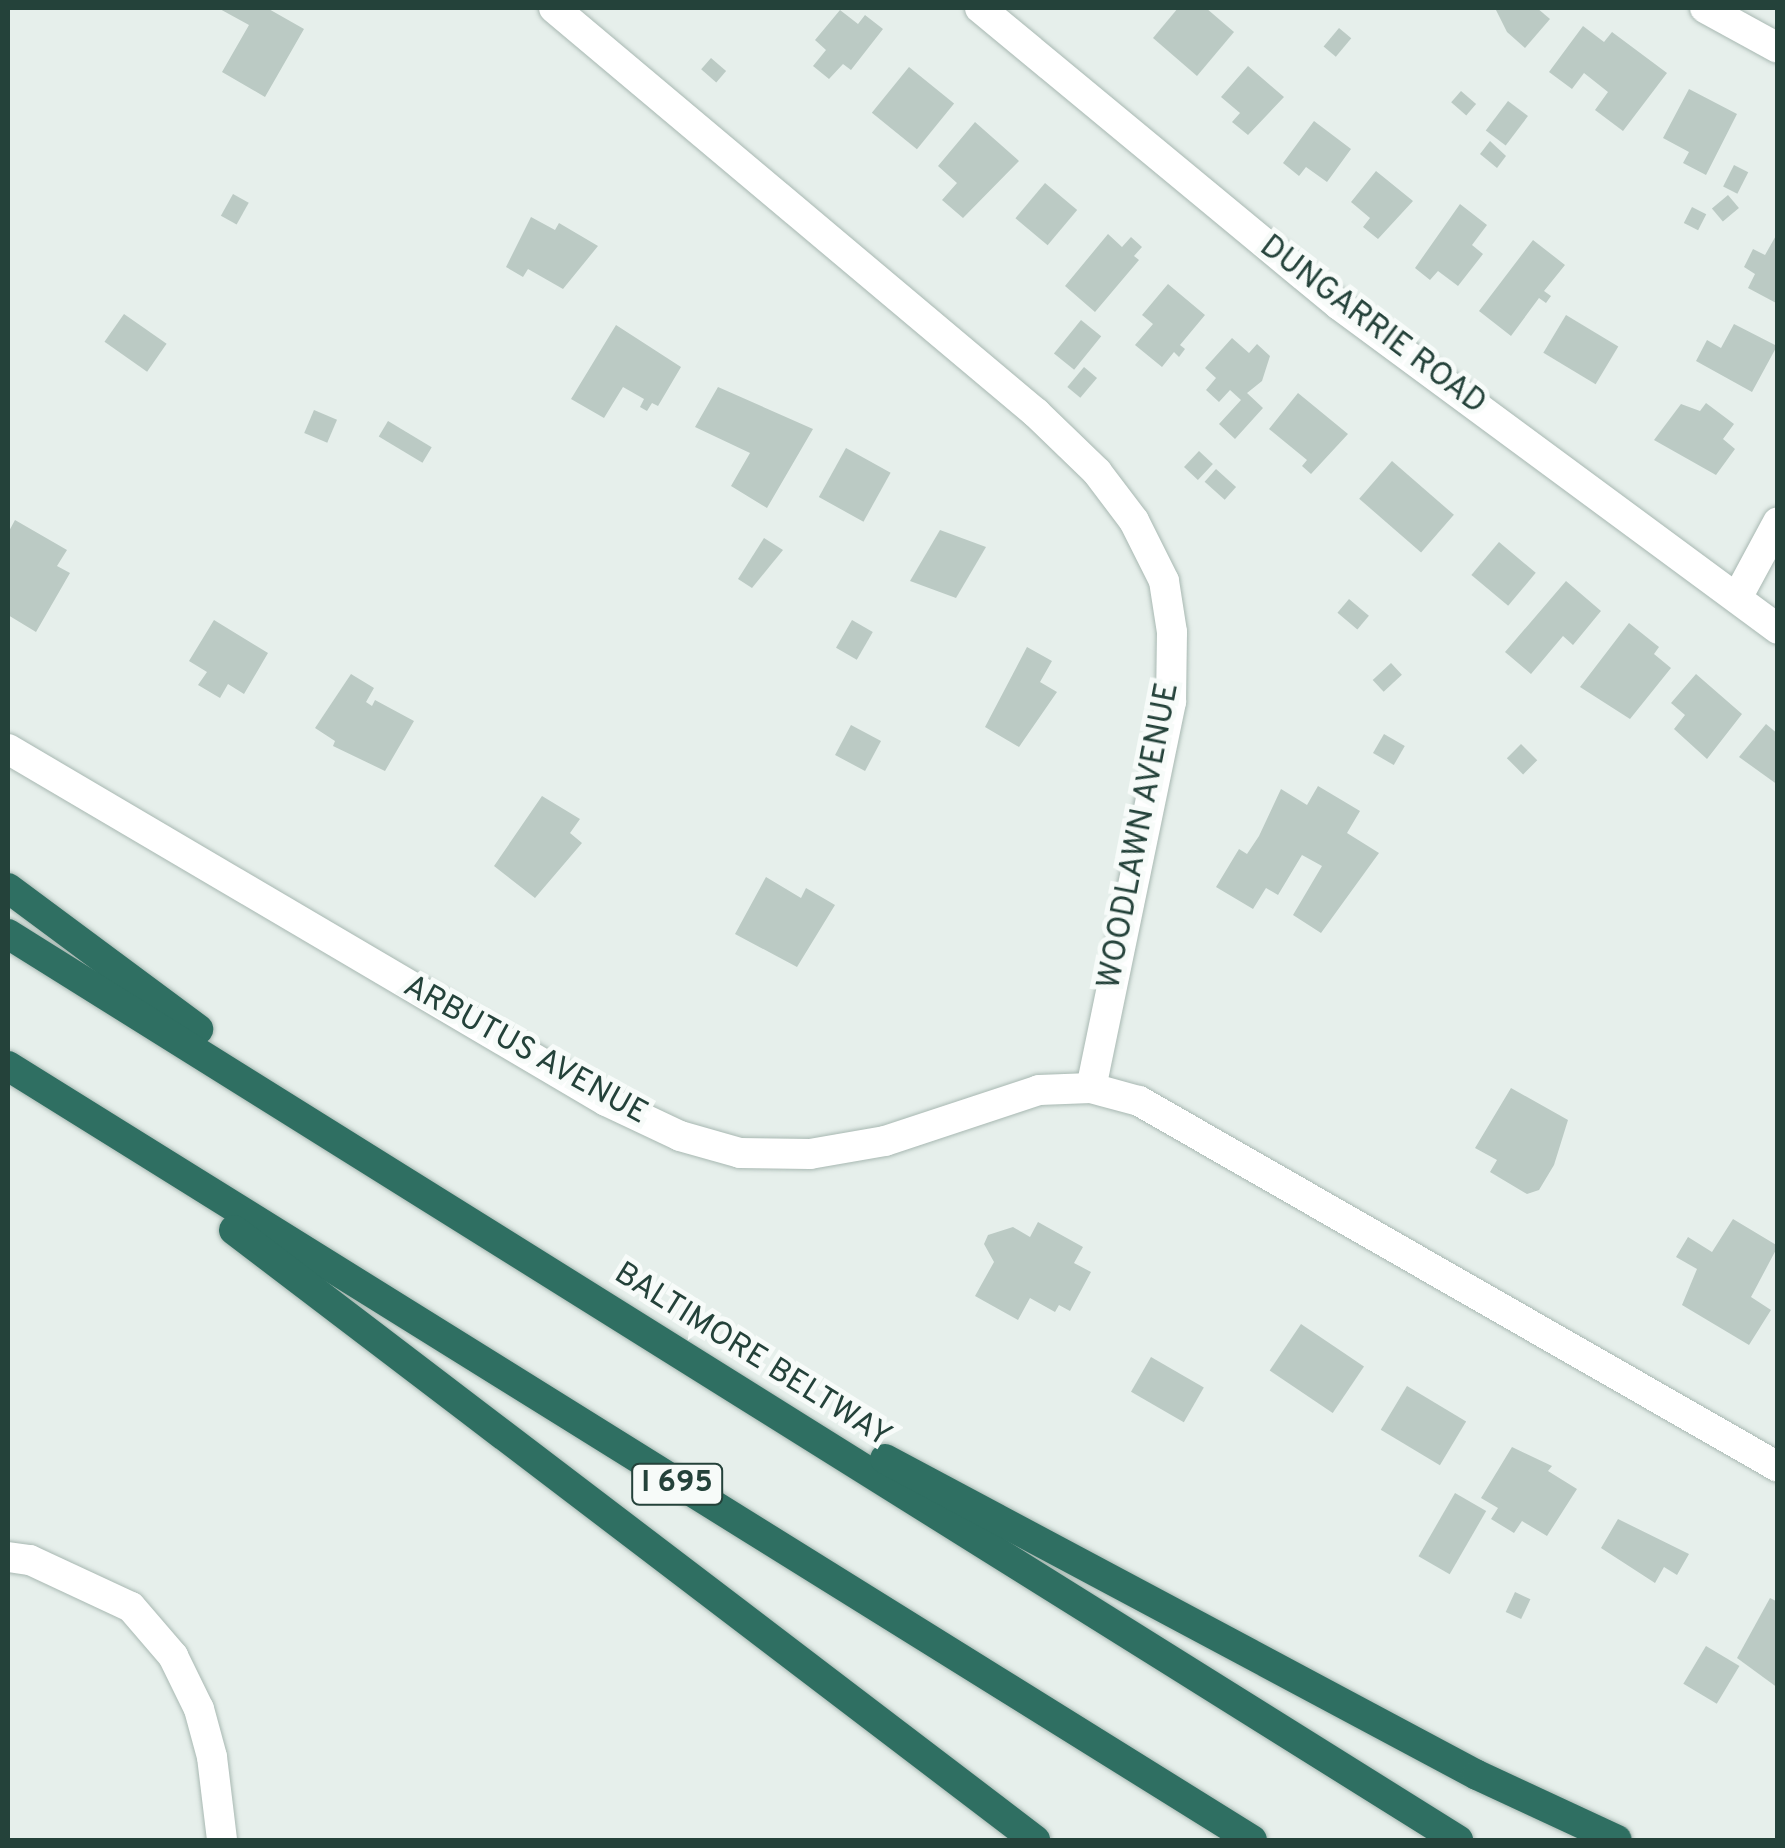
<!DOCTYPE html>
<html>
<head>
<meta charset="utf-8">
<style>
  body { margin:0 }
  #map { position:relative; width:1785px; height:1848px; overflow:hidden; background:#e6efeb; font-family:Overpass,sans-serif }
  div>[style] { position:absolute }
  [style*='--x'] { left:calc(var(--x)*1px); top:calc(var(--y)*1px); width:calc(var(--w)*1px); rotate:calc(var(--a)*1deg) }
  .building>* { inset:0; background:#bbcac4; transform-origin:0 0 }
  .roads { filter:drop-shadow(0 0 2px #a8b8b2) drop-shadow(0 0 2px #a8b8b2) }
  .minor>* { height:30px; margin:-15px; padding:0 15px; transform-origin:15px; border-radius:15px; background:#fff }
  .motorway>* { height:30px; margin:-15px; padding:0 15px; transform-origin:15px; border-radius:15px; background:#2f6f62 }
  span { translate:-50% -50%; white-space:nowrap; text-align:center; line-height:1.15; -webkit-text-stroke:10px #f7fbf9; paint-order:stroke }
  .shield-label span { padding:2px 8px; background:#f7fbf9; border:2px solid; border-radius:8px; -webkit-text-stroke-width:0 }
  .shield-label { font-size:30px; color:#24423a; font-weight:700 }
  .street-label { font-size:32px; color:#24423a }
  .frame { position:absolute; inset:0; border:10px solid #24423a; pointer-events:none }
</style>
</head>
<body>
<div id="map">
  <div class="building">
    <div style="clip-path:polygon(218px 8px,267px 8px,304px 29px,265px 97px,222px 72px,249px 25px)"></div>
    <div style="clip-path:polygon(1178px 8px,1206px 8px,1234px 32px,1197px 76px,1153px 38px)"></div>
    <div style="clip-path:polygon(1495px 8px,1537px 8px,1550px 19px,1525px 48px,1507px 32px)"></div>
    <div style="clip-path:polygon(840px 10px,858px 24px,865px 15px,883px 29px,851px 70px,843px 64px,829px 79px,813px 66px,826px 50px,815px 40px)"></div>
    <div style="clip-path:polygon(1583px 26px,1604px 42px,1612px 32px,1667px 73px,1623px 131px,1595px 110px,1608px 92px,1584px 73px,1572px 89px,1549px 72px)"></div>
    <div style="left:1339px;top:28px;width:16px;height:24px;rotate:40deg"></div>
    <div style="left:711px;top:58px;width:20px;height:15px;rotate:41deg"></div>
    <div style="clip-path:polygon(1248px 66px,1284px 97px,1248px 135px,1232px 122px,1240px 113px,1221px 97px)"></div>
    <div style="left:909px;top:67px;width:58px;height:59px;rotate:39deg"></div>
    <div style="clip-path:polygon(1689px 89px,1737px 114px,1706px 175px,1683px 163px,1689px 152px,1663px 138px)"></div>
    <div style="left:1461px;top:91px;width:20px;height:15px;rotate:41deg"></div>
    <div style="left:1508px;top:101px;width:25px;height:37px;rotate:37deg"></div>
    <div style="clip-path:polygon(1314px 121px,1351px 149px,1327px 182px,1306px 167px,1299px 176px,1283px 163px)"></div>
    <div style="clip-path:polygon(975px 122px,1019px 161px,963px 218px,942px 200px,957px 183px,938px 166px)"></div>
    <div style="clip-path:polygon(1490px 141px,1506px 156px,1497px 168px,1480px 154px)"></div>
    <div style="left:1734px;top:165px;width:16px;height:24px;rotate:27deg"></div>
    <div style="clip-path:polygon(1376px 171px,1413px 201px,1378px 239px,1363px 227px,1370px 218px,1351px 202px)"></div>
    <div style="left:1045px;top:183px;width:42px;height:46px;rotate:40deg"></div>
    <div style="left:233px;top:194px;width:18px;height:25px;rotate:29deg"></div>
    <div style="left:1728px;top:195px;width:17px;height:21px;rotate:50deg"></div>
    <div style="clip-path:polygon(1460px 204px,1487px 225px,1472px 245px,1483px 254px,1458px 286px,1438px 271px,1430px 280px,1415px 268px)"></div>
    <div style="left:1692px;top:207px;width:16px;height:18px;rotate:27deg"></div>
    <div style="clip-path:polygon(531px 217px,555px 230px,559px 223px,598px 246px,563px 289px,528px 269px,523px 277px,506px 267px)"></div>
    <div style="clip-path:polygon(1778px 232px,1778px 304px,1748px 288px,1755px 274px,1744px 267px,1753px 249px,1765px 255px)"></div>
    <div style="clip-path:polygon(1108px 234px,1122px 247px,1131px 237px,1142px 247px,1134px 256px,1139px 260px,1095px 312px,1065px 286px)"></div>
    <div style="clip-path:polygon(1533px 240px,1565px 265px,1544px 291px,1551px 296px,1546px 303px,1539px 298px,1511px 336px,1479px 311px)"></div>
    <div style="clip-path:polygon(1168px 284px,1205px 315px,1180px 345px,1185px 349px,1179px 357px,1174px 352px,1162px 367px,1135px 345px,1153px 324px,1142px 315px)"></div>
    <div style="left:124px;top:314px;width:52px;height:34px;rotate:35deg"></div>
    <div style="left:1566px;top:315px;width:61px;height:44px;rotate:31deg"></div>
    <div style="left:1081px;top:320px;width:26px;height:43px;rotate:39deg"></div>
    <div style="clip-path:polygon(1734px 324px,1777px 346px,1752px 392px,1696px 361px,1707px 340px,1721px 348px)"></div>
    <div style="clip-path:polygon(616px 325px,681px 367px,658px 406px,652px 403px,647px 411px,640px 407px,644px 399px,623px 387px,604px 418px,571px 399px)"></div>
    <div style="clip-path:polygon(1232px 338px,1249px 353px,1257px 344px,1270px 356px,1262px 381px,1247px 393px,1263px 408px,1235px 439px,1219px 424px,1241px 400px,1230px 390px,1219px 402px,1206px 390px,1216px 378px,1205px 368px)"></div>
    <div style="left:1084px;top:367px;width:17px;height:26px;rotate:40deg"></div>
    <div style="clip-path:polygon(718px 387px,813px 429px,767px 508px,731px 486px,750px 453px,695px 427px)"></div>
    <div style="clip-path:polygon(1298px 393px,1348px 434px,1311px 474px,1302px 466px,1307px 460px,1269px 429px)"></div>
    <div style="clip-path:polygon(1706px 403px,1734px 424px,1723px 439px,1735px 449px,1716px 475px,1654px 440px,1681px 404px,1700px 411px)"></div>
    <div style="left:314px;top:410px;width:25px;height:25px;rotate:23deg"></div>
    <div style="left:388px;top:421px;width:51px;height:18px;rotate:31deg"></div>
    <div style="left:846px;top:448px;width:51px;height:56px;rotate:29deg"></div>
    <div style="left:1199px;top:451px;width:19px;height:22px;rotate:43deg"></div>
    <div style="left:1392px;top:461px;width:82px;height:50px;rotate:41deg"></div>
    <div style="left:1216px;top:469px;width:27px;height:17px;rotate:42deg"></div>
    <div style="clip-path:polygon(15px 520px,67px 550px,57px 566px,70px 573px,36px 632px,8px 615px,8px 533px)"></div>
    <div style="clip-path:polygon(940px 530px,986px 547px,956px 598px,910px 581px)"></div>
    <div style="clip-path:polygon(764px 538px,783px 550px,752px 588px,738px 579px)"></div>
    <div style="left:1499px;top:542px;width:48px;height:43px;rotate:40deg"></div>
    <div style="clip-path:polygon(1566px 581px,1601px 611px,1573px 645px,1563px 636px,1531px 674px,1505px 652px)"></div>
    <div style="left:1349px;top:599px;width:26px;height:18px;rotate:40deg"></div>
    <div style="clip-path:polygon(214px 620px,268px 653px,244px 694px,228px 684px,220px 698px,198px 685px,207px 672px,189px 661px)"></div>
    <div style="left:852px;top:620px;width:24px;height:32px;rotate:30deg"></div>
    <div style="clip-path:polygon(1629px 623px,1659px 647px,1654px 654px,1671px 668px,1630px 719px,1580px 687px)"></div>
    <div style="clip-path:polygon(1027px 647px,1052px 661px,1040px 682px,1057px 692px,1019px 747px,985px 727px)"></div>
    <div style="left:1391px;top:663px;width:16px;height:25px;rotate:47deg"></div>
    <div style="clip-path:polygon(351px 674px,374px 688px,366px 702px,372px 706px,375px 700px,414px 721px,385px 771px,333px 746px,335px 741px,315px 728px)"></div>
    <div style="clip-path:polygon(1696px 674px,1742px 714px,1707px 759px,1674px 729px,1685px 715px,1671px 703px)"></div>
    <div style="clip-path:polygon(1766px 724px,1778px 734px,1778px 785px,1739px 757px)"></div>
    <div style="left:851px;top:725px;width:34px;height:34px;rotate:28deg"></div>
    <div style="left:1384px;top:734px;width:24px;height:22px;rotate:30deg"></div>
    <div style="left:1521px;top:744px;width:23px;height:20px;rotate:45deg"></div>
    <div style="clip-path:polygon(1318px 786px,1360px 811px,1347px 833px,1379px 853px,1321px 933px,1293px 915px,1322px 866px,1302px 855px,1278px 895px,1266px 888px,1253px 909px,1216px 887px,1239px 849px,1247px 854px,1259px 836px,1281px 789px,1307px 805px)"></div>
    <div style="clip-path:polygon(542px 796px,580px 819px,570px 833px,582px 843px,535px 898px,494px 866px)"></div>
    <div style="clip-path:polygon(766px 877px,801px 898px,806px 888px,835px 905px,797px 967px,735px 934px)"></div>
    <div style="clip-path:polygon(1511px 1088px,1568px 1120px,1554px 1165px,1539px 1190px,1527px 1194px,1490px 1172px,1497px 1160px,1475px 1148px)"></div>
    <div style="clip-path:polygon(1733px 1219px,1778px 1246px,1751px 1297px,1771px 1310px,1749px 1345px,1682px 1305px,1697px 1269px,1676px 1257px,1688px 1237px,1712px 1252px)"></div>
    <div style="clip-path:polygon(1038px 1222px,1083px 1247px,1074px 1263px,1091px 1272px,1070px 1311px,1059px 1305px,1055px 1312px,1030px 1298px,1018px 1320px,975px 1296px,994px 1262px,984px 1244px,988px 1235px,1013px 1227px,1030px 1237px)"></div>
    <div style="left:1301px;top:1324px;width:76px;height:56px;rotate:34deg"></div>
    <div style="left:1151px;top:1357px;width:61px;height:40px;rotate:30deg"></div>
    <div style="left:1407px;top:1386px;width:69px;height:51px;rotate:31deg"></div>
    <div style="clip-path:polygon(1512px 1447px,1552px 1466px,1548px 1471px,1577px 1489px,1547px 1536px,1522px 1521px,1514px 1533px,1491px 1519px,1498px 1508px,1481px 1498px)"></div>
    <div style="left:1455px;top:1493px;width:36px;height:73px;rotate:30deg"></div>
    <div style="clip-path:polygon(1618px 1519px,1689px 1554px,1677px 1575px,1664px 1567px,1655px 1583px,1601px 1548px)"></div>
    <div style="left:1515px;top:1592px;width:17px;height:22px;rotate:25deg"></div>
    <div style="clip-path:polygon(1770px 1598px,1778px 1602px,1778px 1688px,1737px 1658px)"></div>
    <div style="left:1706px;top:1646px;width:39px;height:44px;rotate:31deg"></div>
  </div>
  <div class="roads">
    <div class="minor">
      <div style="--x:554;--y:8;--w:630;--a:40.04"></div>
      <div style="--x:1036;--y:413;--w:85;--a:44"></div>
      <div style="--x:1097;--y:472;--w:61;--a:52.9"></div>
      <div style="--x:1134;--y:521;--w:67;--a:63.4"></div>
      <div style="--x:1164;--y:581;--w:52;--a:81.1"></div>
      <div style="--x:1172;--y:632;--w:70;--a:90.8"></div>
      <div style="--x:1171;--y:702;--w:394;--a:101.7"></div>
      <div style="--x:980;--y:8;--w:466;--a:39.6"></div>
      <div style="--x:1339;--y:305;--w:546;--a:36.43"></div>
      <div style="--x:1705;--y:8;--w:83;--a:28.7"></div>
      <div style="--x:1737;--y:598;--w:86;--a:-61.7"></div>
      <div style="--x:8;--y:749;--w:694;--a:30.48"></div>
      <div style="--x:606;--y:1101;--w:82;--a:25.3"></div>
      <div style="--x:680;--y:1136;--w:62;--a:15.8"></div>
      <div style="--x:740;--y:1153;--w:70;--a:0.8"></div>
      <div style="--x:810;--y:1154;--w:76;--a:-9.8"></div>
      <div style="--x:885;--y:1141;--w:162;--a:-18.3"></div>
      <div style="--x:1039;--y:1090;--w:52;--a:-2.2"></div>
      <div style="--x:1091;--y:1088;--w:50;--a:15.2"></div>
      <div style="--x:1139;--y:1101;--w:736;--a:29.8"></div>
      <div style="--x:8;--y:1557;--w:22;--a:8"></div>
      <div style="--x:30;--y:1560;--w:111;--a:25"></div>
      <div style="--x:131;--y:1607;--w:65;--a:49.4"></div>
      <div style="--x:173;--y:1656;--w:59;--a:63.9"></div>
      <div style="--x:199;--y:1709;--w:50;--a:74.8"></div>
      <div style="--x:212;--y:1757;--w:84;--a:83.1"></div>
    </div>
    <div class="motorway">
      <div style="--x:8;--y:888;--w:237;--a:36.6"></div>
      <div style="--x:8;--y:934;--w:1710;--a:32"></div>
      <div style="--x:8;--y:1066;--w:1465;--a:31.89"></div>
      <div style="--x:234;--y:1230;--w:1007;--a:37.29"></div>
      <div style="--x:885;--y:1459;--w:671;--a:28.09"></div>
      <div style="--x:1477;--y:1775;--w:154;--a:24.9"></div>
    </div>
  </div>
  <div class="shield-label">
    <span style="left:677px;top:1484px">I 695</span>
  </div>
  <div class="street-label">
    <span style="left:1372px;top:326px;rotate:37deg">DUNGARRIE ROAD</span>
    <span style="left:1140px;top:836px;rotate:-79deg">WOODLAWN AVENUE</span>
    <span style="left:525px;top:1051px;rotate:29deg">ARBUTUS AVENUE</span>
    <span style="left:752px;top:1356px;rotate:32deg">BALTIMORE BELTWAY</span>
  </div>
  <div class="frame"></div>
</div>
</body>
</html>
